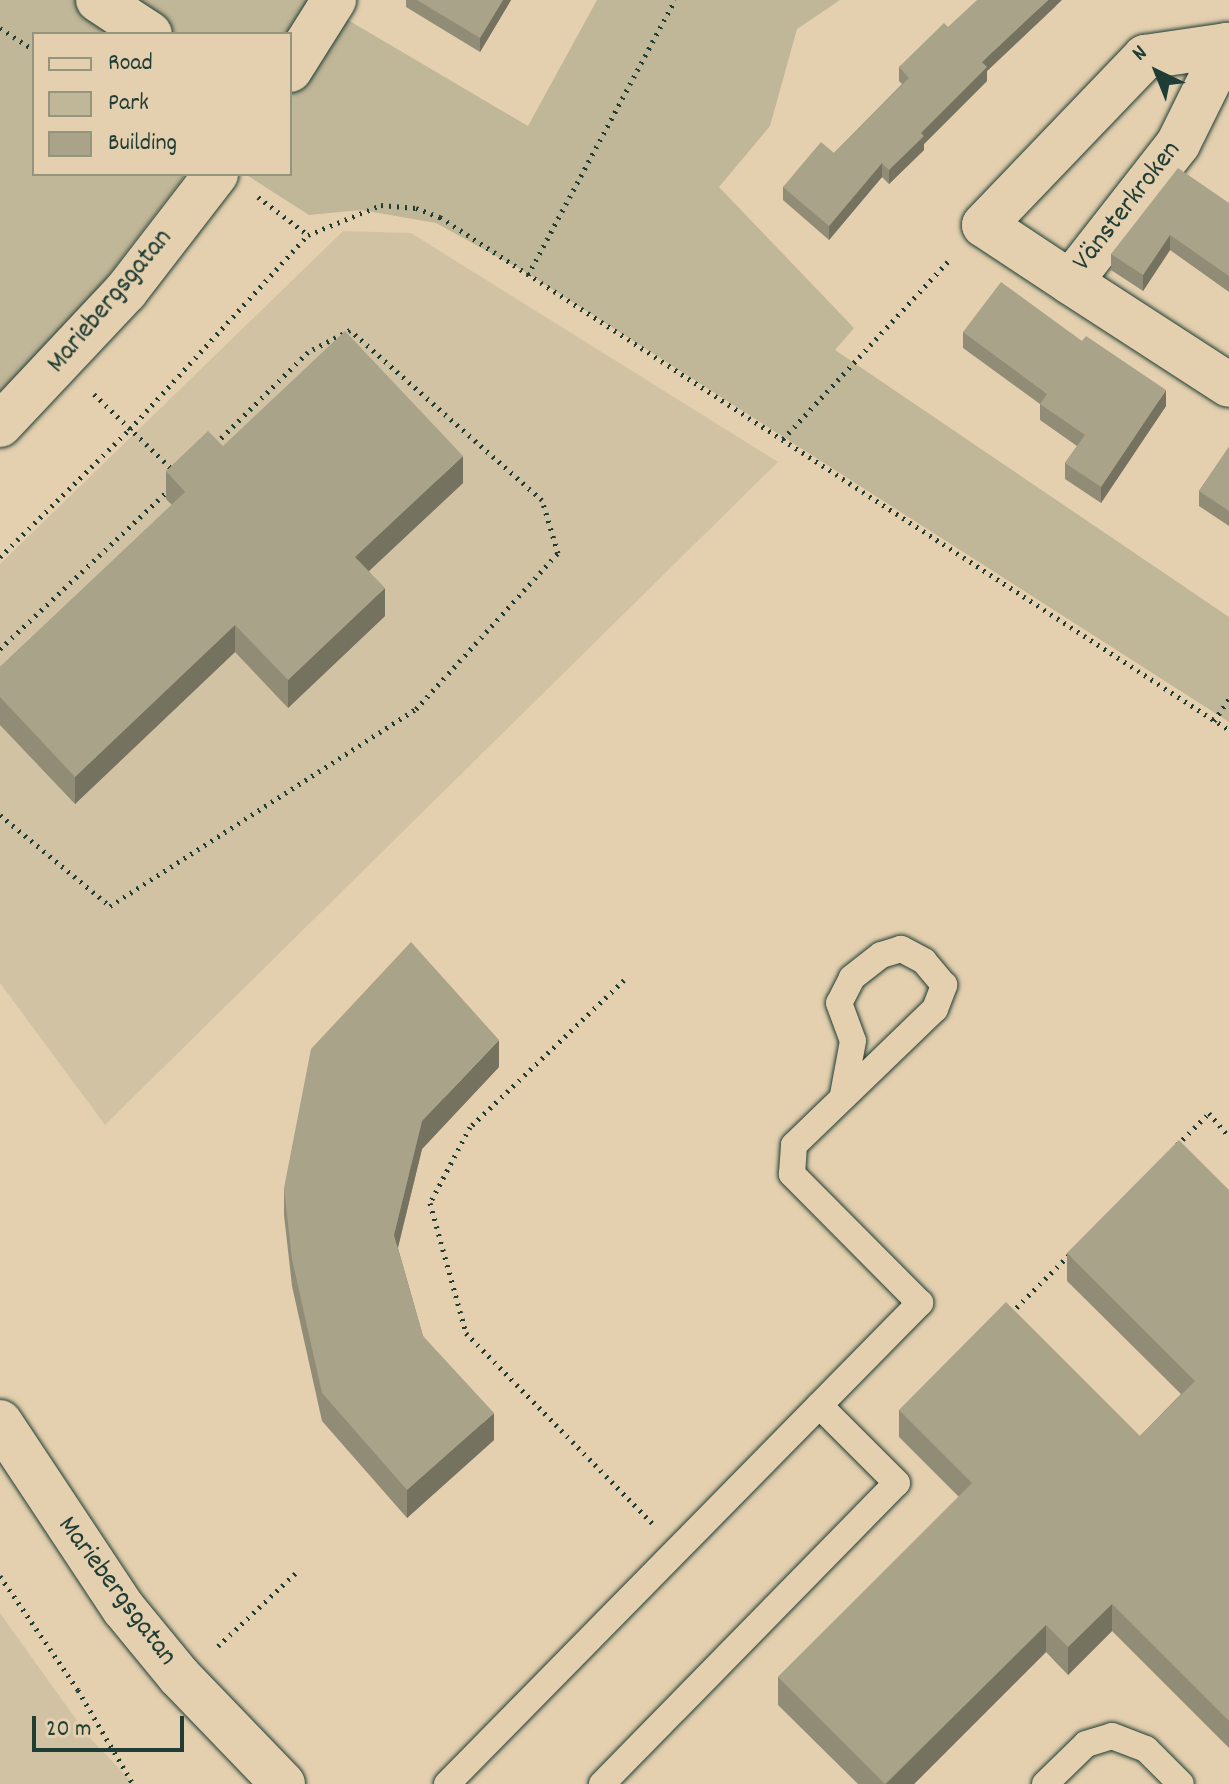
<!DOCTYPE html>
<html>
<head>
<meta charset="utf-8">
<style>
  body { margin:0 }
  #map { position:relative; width:1229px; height:1784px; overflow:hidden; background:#e4d0af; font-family:Dekko,sans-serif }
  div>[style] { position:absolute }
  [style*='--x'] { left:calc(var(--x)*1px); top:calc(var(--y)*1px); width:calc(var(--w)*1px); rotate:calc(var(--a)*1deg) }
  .built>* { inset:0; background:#d2c2a4 }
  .green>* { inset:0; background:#c0b698 }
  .path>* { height:5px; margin-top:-2.5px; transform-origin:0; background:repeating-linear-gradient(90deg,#1f3d34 0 2px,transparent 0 8px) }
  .roads { filter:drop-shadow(0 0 2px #1f3d34) drop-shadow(0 0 2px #1f3d34) }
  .service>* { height:26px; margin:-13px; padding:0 13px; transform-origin:13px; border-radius:13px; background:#e4d0af }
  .minor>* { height:44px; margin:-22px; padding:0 22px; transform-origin:22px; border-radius:22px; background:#e4d0af }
  .wall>* { inset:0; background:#908c76 }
  .shaded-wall>* { inset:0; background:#767260 }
  .building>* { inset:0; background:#a8a389 }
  span { translate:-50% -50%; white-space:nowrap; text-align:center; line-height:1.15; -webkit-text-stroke:8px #e4d0af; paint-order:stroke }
  .street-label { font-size:28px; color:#1f3d34 }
  .legend { position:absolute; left:32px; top:32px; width:260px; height:144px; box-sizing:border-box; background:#e4d0af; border:2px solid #95957e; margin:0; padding:10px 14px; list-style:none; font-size:24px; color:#1f3d34 }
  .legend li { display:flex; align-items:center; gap:16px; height:40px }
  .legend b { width:40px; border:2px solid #95957e }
  .north { position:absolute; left:1117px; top:32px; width:80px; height:80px; -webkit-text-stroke:6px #e4d0af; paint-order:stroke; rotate:317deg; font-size:22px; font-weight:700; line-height:32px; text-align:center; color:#1f3d34 }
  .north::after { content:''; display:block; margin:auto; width:28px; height:36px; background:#1f3d34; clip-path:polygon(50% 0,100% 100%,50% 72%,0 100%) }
  .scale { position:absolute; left:32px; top:1716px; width:152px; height:36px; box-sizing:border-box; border:4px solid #1f3d34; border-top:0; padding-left:10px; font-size:24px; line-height:28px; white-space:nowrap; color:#1f3d34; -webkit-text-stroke:6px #e4d0af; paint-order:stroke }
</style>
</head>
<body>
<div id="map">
  <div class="built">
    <div style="clip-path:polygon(343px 231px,411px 233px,778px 462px,105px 1125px,0 983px,0 564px)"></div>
    <div style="clip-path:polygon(0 1613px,88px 1736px,134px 1784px,0 1784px)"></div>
  </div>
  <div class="green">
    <div style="clip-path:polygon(0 0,314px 0,528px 126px,597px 0,840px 0,797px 29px,770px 126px,719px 187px,854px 328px,835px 350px,1229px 617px,1229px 722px,527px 273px,436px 223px,361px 210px,309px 215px,245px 174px,290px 174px,290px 34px,34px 34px,34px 174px,186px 174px,52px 349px,0 399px)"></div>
  </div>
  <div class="path">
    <div style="--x:0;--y:28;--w:40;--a:32.9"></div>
    <div style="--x:258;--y:197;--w:63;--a:37.2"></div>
    <div style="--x:528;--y:275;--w:312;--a:-61.9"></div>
    <div style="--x:94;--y:394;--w:110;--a:43.9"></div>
    <div style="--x:783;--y:439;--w:247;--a:-47.1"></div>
    <div style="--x:0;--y:557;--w:182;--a:-44.6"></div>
    <div style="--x:130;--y:429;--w:263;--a:-47.5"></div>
    <div style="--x:308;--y:235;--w:79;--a:-22.3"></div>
    <div style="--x:381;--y:205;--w:35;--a:5"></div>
    <div style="--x:416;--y:208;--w:26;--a:21"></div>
    <div style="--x:440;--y:217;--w:941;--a:33.03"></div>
    <div style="--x:0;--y:649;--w:235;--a:-43.3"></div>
    <div style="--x:1214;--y:721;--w:27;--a:-56"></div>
    <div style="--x:0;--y:815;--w:143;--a:39.6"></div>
    <div style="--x:110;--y:906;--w:364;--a:-32.8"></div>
    <div style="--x:416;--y:709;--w:211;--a:-47.7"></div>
    <div style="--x:558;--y:553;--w:55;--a:-106.8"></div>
    <div style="--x:542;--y:500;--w:256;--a:-138.5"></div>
    <div style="--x:350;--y:330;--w:47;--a:152.4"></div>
    <div style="--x:308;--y:352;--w:131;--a:135.3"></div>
    <div style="--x:624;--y:980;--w:213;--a:136.3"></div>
    <div style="--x:470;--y:1127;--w:86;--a:117.8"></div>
    <div style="--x:430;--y:1203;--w:135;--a:74.5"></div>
    <div style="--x:466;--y:1333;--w:266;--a:45.6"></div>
    <div style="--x:1177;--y:1145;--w:45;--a:-45"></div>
    <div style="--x:1209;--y:1113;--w:31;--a:50"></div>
    <div style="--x:1011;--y:1313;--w:86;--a:-45"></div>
    <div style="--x:0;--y:1576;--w:138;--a:55.6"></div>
    <div style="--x:78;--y:1690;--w:109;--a:59.7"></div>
    <div style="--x:218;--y:1646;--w:111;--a:-43.2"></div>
  </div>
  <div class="roads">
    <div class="service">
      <div style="--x:447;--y:1784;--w:675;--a:-45.48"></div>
      <div style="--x:920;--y:1303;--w:182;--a:-134.8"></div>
      <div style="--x:792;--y:1174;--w:29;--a:-86"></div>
      <div style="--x:794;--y:1145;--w:196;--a:-44"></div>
      <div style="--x:935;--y:1009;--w:26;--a:-69"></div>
      <div style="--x:944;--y:985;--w:31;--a:-130"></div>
      <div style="--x:924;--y:961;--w:26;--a:-152"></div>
      <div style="--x:901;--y:949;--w:21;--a:163"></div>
      <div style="--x:881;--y:955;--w:37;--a:142"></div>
      <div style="--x:852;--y:978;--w:28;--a:117"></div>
      <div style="--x:839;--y:1003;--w:40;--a:69.8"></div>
      <div style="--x:853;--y:1041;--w:55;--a:100.5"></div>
      <div style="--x:602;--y:1784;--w:421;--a:-45.6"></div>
      <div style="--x:897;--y:1483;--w:110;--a:-135"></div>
      <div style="--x:1045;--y:1784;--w:57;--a:-44.3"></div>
      <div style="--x:1086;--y:1744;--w:27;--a:-17"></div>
      <div style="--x:1112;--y:1736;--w:36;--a:21"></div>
      <div style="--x:1146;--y:1749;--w:49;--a:45"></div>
    </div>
    <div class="minor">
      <div style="--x:98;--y:0;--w:62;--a:33.2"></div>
      <div style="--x:1227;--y:45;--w:110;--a:116.3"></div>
      <div style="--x:1178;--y:144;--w:175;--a:128"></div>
      <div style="--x:1070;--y:282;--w:103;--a:-146.5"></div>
      <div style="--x:984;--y:225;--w:233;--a:-46.2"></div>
      <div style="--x:1145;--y:57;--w:83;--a:-8.3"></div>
      <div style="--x:1227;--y:45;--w:2;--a:0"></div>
      <div style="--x:290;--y:70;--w:83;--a:-57.8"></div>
      <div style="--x:1070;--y:282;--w:189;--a:32.9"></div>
      <div style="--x:0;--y:425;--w:184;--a:-46.8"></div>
      <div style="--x:126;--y:291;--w:148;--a:-52.4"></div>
      <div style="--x:0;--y:1422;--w:224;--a:56.5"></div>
      <div style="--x:124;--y:1609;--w:87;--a:50.6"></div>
      <div style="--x:179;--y:1676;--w:150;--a:46.1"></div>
    </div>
  </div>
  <div class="wall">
    <div style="clip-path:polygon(406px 0,511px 0,480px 52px,406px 7px)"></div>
    <div style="clip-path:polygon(1056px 6px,987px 71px,987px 81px,924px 144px,924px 150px,889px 184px,882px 177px,829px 240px,783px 200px,783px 187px,834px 153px,902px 84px,899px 81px,899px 67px,948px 27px)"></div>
    <div style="clip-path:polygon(1229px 203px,1229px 292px,1170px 250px,1143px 291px,1111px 270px,1111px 254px)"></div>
    <div style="clip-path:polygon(963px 332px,1082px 341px,1166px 406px,1101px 503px,1065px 479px,1065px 463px,1077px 446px,1040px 420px,1040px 404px,963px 348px)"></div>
    <div style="clip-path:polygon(223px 446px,463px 483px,369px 571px,385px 616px,288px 708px,235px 652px,75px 804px,0 725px,0 667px,172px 505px,166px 499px,166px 471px)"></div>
    <div style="clip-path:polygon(1229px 447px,1229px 526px,1199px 506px,1199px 491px)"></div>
    <div style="clip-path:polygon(499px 1067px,422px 1149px,398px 1248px,423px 1336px,494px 1440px,407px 1518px,322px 1421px,292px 1286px,284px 1215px,284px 1188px)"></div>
    <div style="clip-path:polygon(1229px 1190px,1229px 1748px,1112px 1631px,1068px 1675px,1046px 1652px,914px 1784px,858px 1784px,778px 1705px,778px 1677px,959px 1497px,899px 1437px,899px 1410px,1140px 1436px,1181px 1394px,1067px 1281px,1067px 1253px)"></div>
  </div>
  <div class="shaded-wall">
    <div style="clip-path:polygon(503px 0,511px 0,480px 52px,480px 38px)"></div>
    <div style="clip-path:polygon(1048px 0,1062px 0,987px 71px,987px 81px,924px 144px,924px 150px,889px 184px,889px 170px,982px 62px)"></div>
    <div style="clip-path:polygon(882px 163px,882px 177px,829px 240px,829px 226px)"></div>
    <div style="clip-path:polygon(1170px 235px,1170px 250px,1143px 291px,1143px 275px)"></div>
    <div style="clip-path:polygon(1166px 390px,1166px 406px,1101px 503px,1101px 487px)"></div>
    <div style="clip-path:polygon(463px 456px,463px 483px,355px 584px,355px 557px)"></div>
    <div style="clip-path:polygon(385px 588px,385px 616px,288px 708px,288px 680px)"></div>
    <div style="clip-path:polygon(235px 625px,235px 652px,75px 804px,75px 777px)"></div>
    <div style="clip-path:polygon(499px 1040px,499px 1067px,422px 1149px,394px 1263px,394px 1235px,422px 1121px)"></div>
    <div style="clip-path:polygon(494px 1413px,494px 1440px,407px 1518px,407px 1490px)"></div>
    <div style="clip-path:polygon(1112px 1604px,1112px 1631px,1068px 1675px,1068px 1647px)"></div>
    <div style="clip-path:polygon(1046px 1625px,1046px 1652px,914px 1784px,886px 1784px)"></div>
  </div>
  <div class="building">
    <div style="clip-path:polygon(417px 0,503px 0,480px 38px)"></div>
    <div style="clip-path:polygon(977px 0,1048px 0,982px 62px,987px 67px,921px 133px,924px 136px,889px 170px,882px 163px,829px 226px,783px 187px,821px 142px,834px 153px,909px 78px,899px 67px,944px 23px,948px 27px)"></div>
    <div style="clip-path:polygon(1178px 168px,1229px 203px,1229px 276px,1170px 235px,1143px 275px,1111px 254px)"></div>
    <div style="clip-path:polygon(1001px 282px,1082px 341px,1086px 336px,1166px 390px,1101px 487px,1065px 463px,1085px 435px,1040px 404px,1047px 394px,963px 332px)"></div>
    <div style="clip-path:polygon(345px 331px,463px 456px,355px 557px,385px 588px,288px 680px,235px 625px,75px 777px,0 697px,0 667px,185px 492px,166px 471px,208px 431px,223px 446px)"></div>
    <div style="clip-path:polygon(1229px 447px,1229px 511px,1199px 491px)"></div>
    <div style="clip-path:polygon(411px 942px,499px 1040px,422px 1121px,394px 1235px,423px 1336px,494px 1413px,407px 1490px,322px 1393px,292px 1259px,284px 1188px,311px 1049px)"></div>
    <div style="clip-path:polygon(1179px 1140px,1229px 1190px,1229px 1721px,1112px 1604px,1068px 1647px,1046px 1625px,885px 1784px,778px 1677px,972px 1483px,899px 1410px,1006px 1302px,1140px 1436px,1195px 1381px,1067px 1253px)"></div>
  </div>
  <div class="street-label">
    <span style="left:1128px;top:207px;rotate:-52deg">Vänsterkroken</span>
    <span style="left:111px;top:302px;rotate:-50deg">Mariebergsgatan</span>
    <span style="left:116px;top:1592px;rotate:53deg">Mariebergsgatan</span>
  </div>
  <ul class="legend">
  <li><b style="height:10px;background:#e4d0af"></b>Road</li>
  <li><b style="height:22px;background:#c0b698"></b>Park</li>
  <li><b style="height:22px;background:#a8a389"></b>Building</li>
  </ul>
  <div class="north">N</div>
  <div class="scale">20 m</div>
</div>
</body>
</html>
